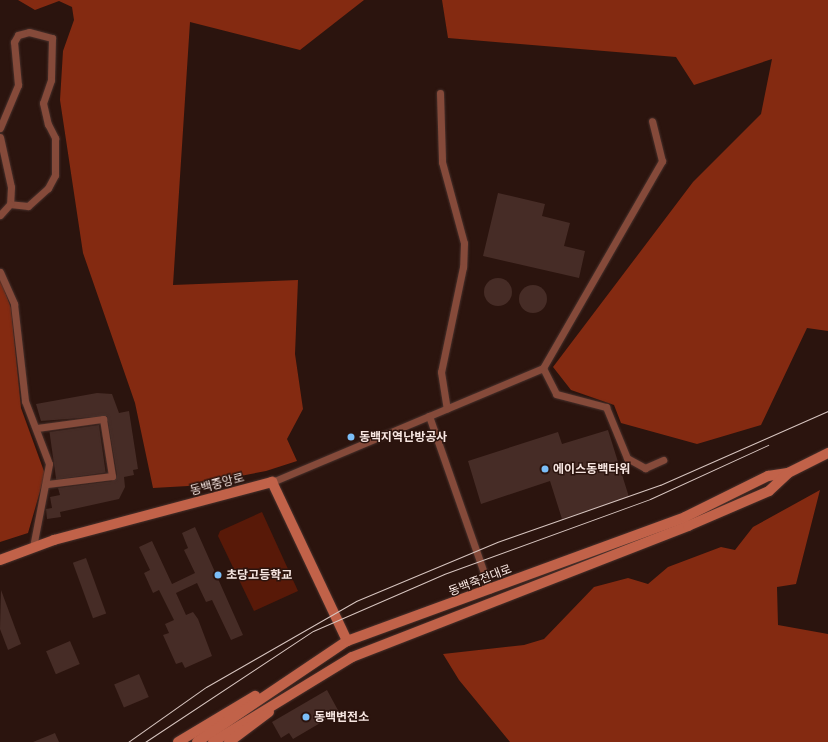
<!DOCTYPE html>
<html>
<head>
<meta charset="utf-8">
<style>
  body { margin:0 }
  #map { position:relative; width:828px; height:742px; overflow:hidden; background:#2b140e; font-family:Inter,"Noto Sans KR",sans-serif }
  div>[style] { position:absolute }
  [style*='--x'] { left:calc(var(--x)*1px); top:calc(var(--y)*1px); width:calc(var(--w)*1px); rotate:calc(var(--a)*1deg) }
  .green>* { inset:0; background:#581908 }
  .forest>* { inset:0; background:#842a11 }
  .building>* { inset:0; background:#462c26; transform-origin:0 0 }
  .round { border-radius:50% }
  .roads { filter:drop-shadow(0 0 1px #48312c) drop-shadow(0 0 1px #48312c) }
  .street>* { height:7px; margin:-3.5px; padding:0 3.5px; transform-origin:3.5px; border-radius:3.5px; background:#854a3a }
  .secondary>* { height:10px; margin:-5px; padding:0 5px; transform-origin:5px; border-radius:5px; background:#c16249 }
  .tram>* { height:1px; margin:-0.5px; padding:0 0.5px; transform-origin:0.5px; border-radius:0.5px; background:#d7c5c0 }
  .dots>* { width:11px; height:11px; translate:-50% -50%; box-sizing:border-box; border:2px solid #2b140e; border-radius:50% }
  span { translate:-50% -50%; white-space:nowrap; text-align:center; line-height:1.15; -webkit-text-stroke:3px #2b140e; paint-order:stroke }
  .poi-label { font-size:12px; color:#f7e6e1; font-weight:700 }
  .left { translate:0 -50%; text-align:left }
  .street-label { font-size:12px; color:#f7e6e1 }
</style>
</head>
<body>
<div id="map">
  <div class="green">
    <div style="clip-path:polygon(262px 512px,298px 591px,254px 611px,218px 536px,220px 531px)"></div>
  </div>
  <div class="forest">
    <div style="clip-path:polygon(18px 0,364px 0,300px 50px,190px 22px,173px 285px,298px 280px,295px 354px,303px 409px,287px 439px,297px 461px,266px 471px,188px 486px,153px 488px,135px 403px,83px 253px,60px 100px,63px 51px,74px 20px,72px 7px,59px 1px,35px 10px)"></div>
    <div style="clip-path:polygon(442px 0,828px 0,828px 331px,807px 328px,761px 425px,697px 444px,621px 423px,614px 405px,571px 390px,553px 367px,693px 182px,761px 114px,772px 59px,694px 85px,676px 57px,448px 38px)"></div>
    <div style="clip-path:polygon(0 278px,11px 308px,21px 408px,45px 474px,28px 533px,0 542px)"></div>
    <div style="clip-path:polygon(820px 490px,796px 584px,777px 587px,778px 625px,828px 634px,828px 742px,510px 742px,459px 680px,443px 654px,524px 645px,544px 639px,594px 587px,628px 578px,648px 584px,668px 567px,721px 547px,735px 550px,753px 527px)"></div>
  </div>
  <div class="building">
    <div style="clip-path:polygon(498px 193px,545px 204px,542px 216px,570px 223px,564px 246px,585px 251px,579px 278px,483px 256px)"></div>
    <div class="round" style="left:484px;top:278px;width:28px;height:28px"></div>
    <div class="round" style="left:519px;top:285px;width:28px;height:28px"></div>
    <div style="clip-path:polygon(97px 393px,112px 394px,119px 413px,129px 411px,138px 469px,133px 470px,134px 475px,124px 477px,125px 487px,119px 499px,60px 512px,61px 517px,47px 519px,46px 509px,52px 508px,50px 497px,60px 495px,58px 488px,113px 481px,117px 475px,107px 416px,41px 421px,36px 404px)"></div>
    <div style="left:99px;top:425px;width:48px;height:50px;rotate:82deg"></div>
    <div style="clip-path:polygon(608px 430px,629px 497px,562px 519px,550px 481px,481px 504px,468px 461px,558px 432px,562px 444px)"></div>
    <div style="clip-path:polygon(195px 527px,243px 635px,231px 640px,212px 600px,206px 602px,197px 583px,176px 593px,186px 615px,193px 612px,198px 619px,212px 656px,185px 668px,182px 662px,176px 664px,163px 635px,169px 633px,165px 624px,174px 620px,159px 590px,153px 593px,144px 573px,150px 570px,139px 547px,152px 541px,172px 584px,195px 573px,184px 550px,188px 548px,182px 533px)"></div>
    <div style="left:86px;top:558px;width:59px;height:14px;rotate:70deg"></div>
    <div style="clip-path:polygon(1px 590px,21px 644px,8px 650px,0 629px)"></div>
    <div style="left:70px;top:641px;width:25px;height:26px;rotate:67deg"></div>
    <div style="left:139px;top:674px;width:25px;height:27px;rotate:67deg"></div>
    <div style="clip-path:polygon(327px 690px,339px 712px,293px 739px,289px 733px,281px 738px,272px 722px)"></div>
    <div style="clip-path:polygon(55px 733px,59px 742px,33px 742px)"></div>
  </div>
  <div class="roads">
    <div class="street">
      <div style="--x:440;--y:93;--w:69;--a:88.3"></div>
      <div style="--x:442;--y:162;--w:84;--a:74.8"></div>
      <div style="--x:464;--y:243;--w:24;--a:92"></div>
      <div style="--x:463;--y:267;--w:107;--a:101.8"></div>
      <div style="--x:441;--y:372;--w:37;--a:81"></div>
      <div style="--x:0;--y:128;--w:47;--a:-67.3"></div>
      <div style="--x:18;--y:85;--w:43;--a:-95.3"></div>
      <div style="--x:14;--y:42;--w:8;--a:-60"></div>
      <div style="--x:18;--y:35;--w:11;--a:-15"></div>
      <div style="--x:29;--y:32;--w:24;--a:15"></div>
      <div style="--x:52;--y:38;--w:42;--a:91.4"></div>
      <div style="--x:51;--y:80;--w:24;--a:109"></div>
      <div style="--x:43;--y:103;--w:22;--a:77"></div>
      <div style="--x:48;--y:124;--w:16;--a:63"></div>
      <div style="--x:55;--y:138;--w:37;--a:90"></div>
      <div style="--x:55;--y:175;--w:15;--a:118"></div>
      <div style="--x:48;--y:188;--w:27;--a:138"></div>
      <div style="--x:28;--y:206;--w:18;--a:-174"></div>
      <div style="--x:0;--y:137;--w:51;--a:77.6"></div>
      <div style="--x:11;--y:187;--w:17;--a:93"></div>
      <div style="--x:10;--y:204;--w:15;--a:132"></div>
      <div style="--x:0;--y:272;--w:35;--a:66"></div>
      <div style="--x:14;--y:304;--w:98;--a:83.5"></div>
      <div style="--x:25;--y:401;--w:67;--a:69.1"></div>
      <div style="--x:49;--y:464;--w:85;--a:100.9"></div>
      <div style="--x:543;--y:368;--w:29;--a:63"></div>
      <div style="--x:556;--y:394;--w:52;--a:14.6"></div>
      <div style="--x:606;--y:407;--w:55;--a:67.6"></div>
      <div style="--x:627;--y:458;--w:21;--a:29"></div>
      <div style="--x:645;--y:468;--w:20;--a:-24"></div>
      <div style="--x:429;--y:416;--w:184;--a:70.7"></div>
      <div style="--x:37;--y:428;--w:67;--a:-7.8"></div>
      <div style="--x:103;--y:419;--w:58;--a:81"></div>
      <div style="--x:112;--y:476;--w:65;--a:173"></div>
      <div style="--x:272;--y:482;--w:294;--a:-22.8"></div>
      <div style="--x:543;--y:368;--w:239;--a:-60.1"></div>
      <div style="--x:662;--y:161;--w:41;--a:-104"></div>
    </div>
    <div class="secondary">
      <div style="--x:0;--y:560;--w:58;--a:-20.3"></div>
      <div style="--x:54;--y:540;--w:226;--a:-14.9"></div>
      <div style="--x:272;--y:482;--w:176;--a:64.7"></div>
      <div style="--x:178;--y:742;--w:90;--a:-30.9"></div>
      <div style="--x:197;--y:742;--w:181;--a:-34"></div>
      <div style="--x:347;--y:641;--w:360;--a:-20.1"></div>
      <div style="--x:685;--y:517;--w:93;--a:-26.3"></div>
      <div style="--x:768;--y:476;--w:20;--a:-9"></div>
      <div style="--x:788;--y:473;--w:45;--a:-26.6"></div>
      <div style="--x:213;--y:742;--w:163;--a:-31.4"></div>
      <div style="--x:352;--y:657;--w:361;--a:-21.3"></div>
      <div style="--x:688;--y:526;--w:88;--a:-23.4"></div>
      <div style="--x:769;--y:491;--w:26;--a:-43"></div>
      <div style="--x:229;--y:742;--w:50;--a:-36.9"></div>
    </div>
  </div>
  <div class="tram">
    <div style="--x:128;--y:742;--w:95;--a:-35.2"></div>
    <div style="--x:206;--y:687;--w:173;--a:-29.8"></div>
    <div style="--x:356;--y:601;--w:153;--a:-22.7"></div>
    <div style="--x:497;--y:542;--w:173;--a:-19.3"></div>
    <div style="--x:660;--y:485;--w:184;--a:-23.8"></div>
    <div style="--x:145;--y:742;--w:201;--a:-33.5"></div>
    <div style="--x:313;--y:631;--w:143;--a:-23.5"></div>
    <div style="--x:444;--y:574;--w:219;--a:-20"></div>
    <div style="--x:650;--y:499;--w:130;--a:-24.6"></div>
  </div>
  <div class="dots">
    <div style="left:351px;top:437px;background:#7bbef8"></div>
    <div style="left:545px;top:469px;background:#7bbef8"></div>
    <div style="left:218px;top:575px;background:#7bbef8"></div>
    <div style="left:306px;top:717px;background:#7bbef8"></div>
  </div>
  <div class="poi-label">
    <span class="left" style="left:359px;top:437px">동백지역난방공사</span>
    <span class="left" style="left:553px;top:469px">에이스동백타워</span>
    <span class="left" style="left:226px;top:575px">초당고등학교</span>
    <span class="left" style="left:314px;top:717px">동백변전소</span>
  </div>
  <div class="street-label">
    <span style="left:217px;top:484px;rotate:-15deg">동백중앙로</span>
    <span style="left:480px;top:580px;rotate:-21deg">동백죽전대로</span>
  </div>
</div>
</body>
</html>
